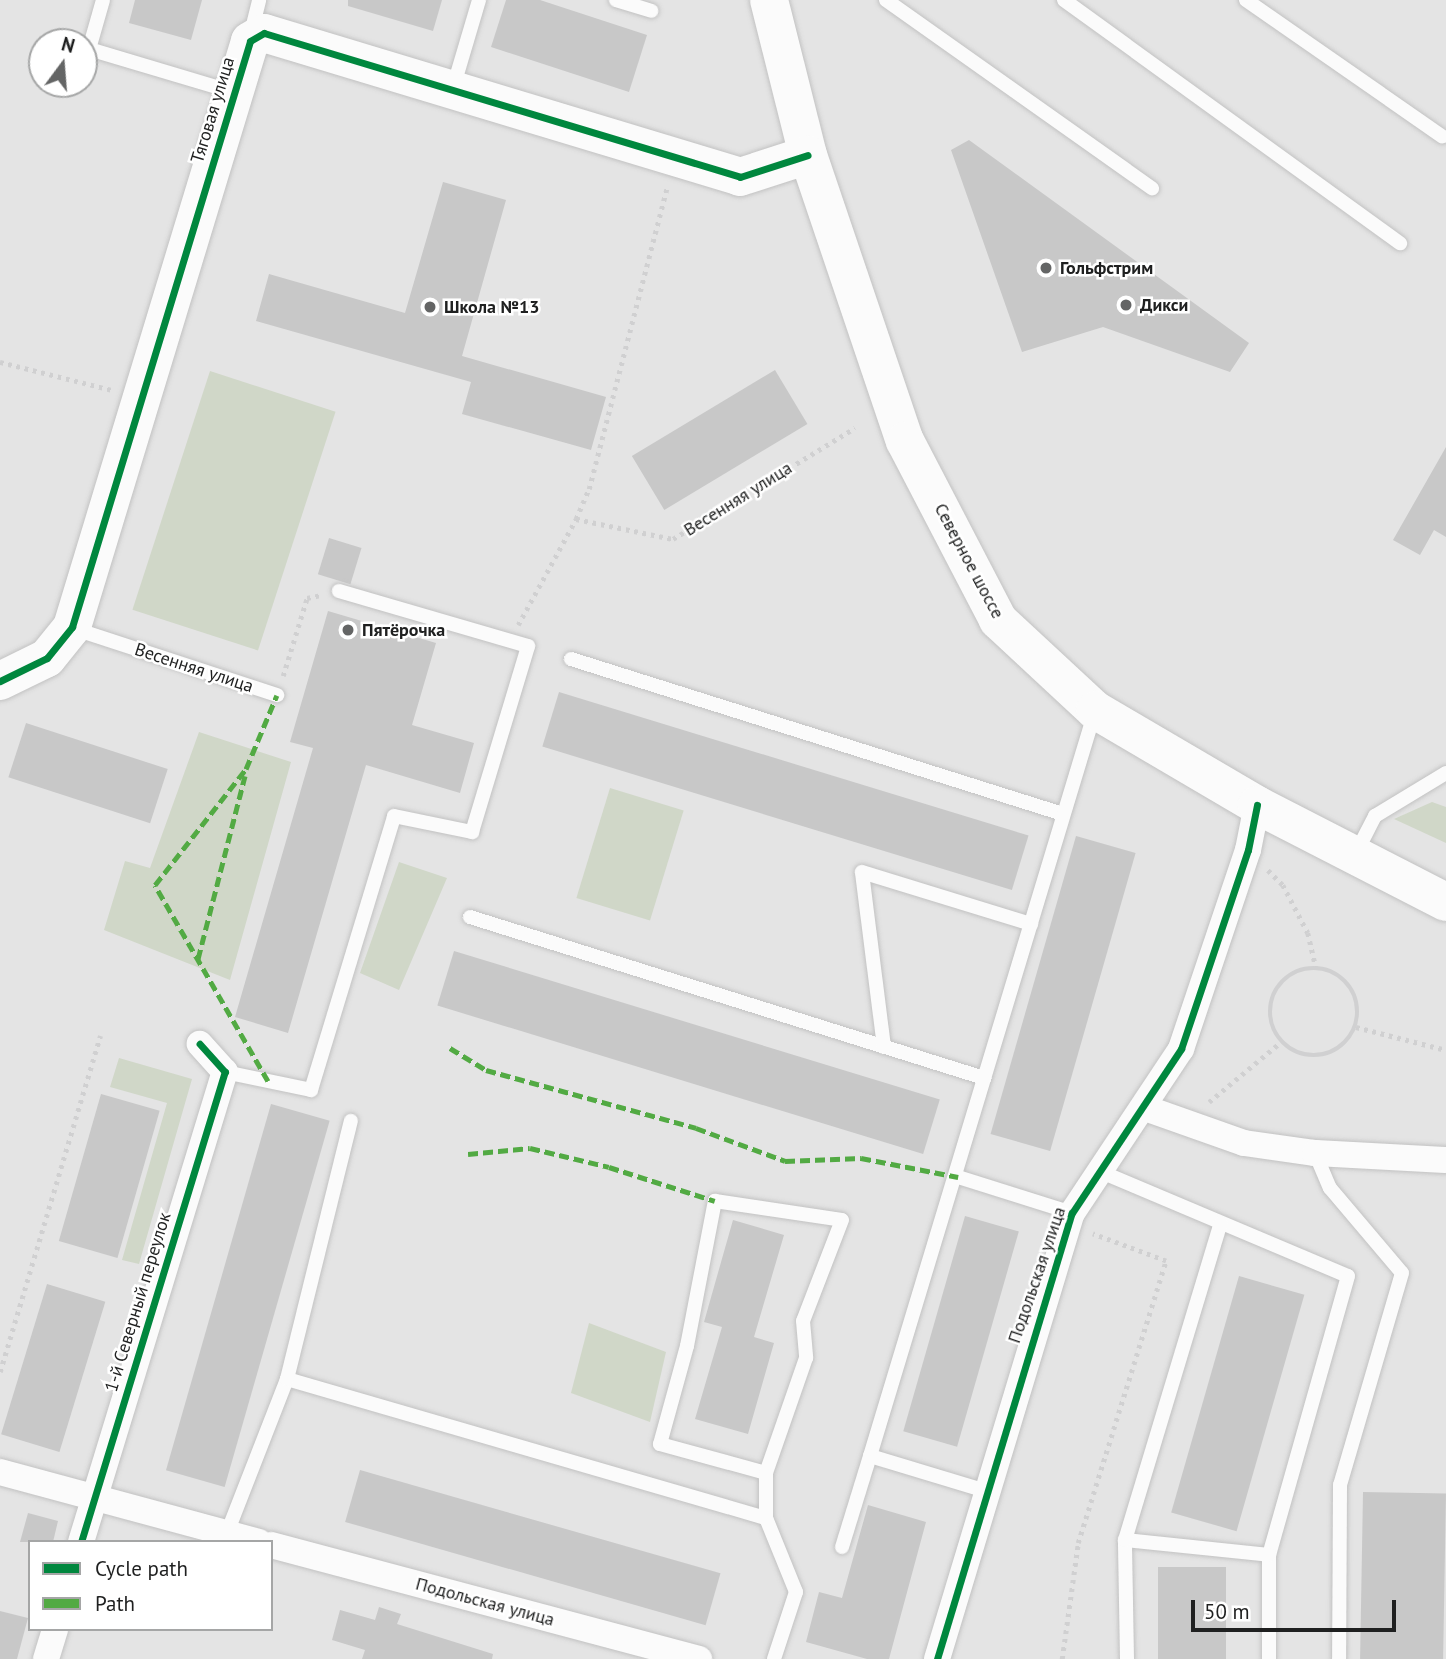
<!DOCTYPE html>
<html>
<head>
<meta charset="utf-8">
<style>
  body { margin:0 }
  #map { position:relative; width:1446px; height:1659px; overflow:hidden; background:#e4e4e4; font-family:"PT Sans",sans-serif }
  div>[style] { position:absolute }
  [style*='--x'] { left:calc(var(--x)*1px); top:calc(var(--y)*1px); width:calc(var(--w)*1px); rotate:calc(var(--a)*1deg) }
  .green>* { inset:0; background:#d0d7c8; transform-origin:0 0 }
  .building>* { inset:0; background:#c8c8c8; transform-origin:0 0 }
  .path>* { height:4.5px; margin-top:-2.25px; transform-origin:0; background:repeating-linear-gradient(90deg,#d0d0d1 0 3.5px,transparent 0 8.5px) }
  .path>.ring { margin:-2.25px; padding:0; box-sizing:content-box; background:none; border:4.5px solid #d0d0d1; border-radius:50% }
  .roads { filter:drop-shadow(0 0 2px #c2c2c2) drop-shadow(0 0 2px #c2c2c2) }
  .lane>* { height:14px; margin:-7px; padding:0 7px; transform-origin:7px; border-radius:7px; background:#fbfbfb }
  .street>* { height:26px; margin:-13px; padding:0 13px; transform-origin:13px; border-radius:13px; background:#fbfbfb }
  .secondary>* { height:38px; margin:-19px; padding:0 19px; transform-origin:19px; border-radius:19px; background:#fbfbfb }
  .quiet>* { height:5px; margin-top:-2.5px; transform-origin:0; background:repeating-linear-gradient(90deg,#52aa43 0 10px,transparent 0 15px) }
  .cycleway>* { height:7px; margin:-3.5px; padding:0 3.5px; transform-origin:3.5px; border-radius:3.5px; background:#00873e }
  .dots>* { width:19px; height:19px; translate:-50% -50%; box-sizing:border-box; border:4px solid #fff; border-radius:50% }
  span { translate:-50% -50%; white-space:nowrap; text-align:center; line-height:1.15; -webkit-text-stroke:5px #fff; paint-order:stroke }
  .street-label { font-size:18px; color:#1f2020 }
  .poi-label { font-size:18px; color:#1f2020; font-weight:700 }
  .left { translate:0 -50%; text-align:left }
  .legend { position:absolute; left:28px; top:1540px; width:245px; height:91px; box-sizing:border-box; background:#fff; border:2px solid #a5a6a6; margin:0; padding:9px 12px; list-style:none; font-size:21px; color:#1f2020 }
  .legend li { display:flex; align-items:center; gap:14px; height:35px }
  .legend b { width:35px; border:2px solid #a5a6a6 }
  .north { position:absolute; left:28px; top:28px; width:70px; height:70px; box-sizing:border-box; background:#fff; border:2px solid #a5a6a6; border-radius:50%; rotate:16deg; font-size:19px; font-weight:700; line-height:28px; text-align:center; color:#1f2020 }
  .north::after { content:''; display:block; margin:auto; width:24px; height:32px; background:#646565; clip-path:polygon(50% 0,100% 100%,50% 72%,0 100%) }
  .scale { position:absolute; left:1191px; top:1600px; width:205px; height:32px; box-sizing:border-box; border:4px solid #1f2020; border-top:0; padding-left:9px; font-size:21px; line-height:24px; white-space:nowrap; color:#1f2020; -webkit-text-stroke:5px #fff; paint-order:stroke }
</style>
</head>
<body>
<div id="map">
  <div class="green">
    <div style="left:210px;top:371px;width:132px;height:251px;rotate:18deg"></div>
    <div style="clip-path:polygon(199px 732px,291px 762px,230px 980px,104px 930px,125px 861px,150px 868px)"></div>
    <div style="left:610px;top:788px;width:77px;height:115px;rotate:17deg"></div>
    <div style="clip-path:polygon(1432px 802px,1446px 807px,1446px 843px,1394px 819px)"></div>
    <div style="clip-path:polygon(399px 862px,447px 878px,399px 990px,360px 973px)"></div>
    <div style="clip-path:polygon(119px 1058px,192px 1079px,139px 1264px,122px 1260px,167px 1103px,110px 1087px)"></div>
    <div style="clip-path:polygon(589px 1323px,666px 1352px,650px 1422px,571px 1393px)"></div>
  </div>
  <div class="building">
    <div style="clip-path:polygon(135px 0,202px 0,191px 40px,129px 23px)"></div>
    <div style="clip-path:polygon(348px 0,442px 0,433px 31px,348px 6px)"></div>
    <div style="clip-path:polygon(506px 0,540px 0,647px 35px,629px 92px,491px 47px)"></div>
    <div style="clip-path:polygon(969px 140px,1249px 343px,1230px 372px,1103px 327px,1022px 352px,951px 150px)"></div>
    <div style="clip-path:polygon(443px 182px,506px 200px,462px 356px,606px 397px,591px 450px,462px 414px,471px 382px,256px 321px,269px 274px,405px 313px)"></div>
    <div style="left:775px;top:370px;width:63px;height:167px;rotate:59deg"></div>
    <div style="clip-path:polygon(1446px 447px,1446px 537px,1434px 530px,1420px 555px,1393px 540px)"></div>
    <div style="left:329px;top:538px;width:34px;height:38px;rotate:17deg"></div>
    <div style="clip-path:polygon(328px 611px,436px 643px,412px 725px,474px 743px,460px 793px,366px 765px,288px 1033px,235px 1017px,313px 748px,290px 742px)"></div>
    <div style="left:559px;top:692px;width:491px;height:57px;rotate:17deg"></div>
    <div style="left:26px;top:723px;width:149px;height:57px;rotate:18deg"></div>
    <div style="left:1076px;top:836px;width:62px;height:310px;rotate:16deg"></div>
    <div style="left:454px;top:951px;width:508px;height:57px;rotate:17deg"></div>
    <div style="left:101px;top:1094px;width:61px;height:153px;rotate:16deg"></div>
    <div style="left:271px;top:1104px;width:61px;height:381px;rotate:16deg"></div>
    <div style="left:965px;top:1216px;width:56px;height:224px;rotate:16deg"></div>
    <div style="clip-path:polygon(733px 1220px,784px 1235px,754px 1337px,774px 1343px,748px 1434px,695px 1419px,722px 1327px,704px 1322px)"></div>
    <div style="left:1239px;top:1276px;width:68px;height:246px;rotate:16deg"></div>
    <div style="left:47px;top:1284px;width:61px;height:157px;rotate:17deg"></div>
    <div style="left:360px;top:1470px;width:375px;height:54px;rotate:16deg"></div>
    <div style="left:1363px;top:1492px;width:83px;height:167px;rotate:1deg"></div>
    <div style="clip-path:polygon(868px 1505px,926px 1522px,889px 1659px,867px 1659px,806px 1642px,819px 1592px,842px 1598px)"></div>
    <div style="clip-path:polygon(28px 1513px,58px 1521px,53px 1542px,20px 1542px)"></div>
    <div style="left:1158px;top:1567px;width:68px;height:92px"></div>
    <div style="clip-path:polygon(379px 1607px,401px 1614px,397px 1624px,493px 1654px,492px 1659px,362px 1659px,365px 1650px,332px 1640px,340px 1610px,375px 1620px)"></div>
    <div style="clip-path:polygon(0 1611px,28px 1618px,17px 1659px,0 1659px)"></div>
  </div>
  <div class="path">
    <div style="--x:0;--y:362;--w:115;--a:14"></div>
    <div style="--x:576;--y:519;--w:33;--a:-67"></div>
    <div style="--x:589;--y:489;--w:311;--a:-75.5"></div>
    <div style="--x:518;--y:625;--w:121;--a:-61.3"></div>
    <div style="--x:576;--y:519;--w:99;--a:11.7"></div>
    <div style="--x:673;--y:539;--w:213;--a:-31.4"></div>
    <div style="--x:283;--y:676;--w:82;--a:-72.9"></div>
    <div style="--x:307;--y:598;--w:14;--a:-12"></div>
    <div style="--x:1268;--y:870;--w:21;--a:45"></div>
    <div style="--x:1283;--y:885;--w:54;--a:62.5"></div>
    <div style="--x:1308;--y:933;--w:35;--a:77"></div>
    <div class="ring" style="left:1270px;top:968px;width:83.5px;height:83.5px"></div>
    <div style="--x:1356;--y:1027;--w:93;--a:14.3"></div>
    <div style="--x:1209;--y:1102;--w:94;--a:-39.8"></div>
    <div style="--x:0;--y:1372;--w:351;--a:-73.4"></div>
    <div style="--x:1062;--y:1659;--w:117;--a:-82.1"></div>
    <div style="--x:1078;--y:1543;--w:295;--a:-72.7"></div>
    <div style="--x:1166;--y:1261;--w:78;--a:-159.7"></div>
  </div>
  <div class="roads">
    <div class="lane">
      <div style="--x:103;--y:0;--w:51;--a:105.9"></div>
      <div style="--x:89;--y:49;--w:150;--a:16.6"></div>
      <div style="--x:616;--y:0;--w:37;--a:17"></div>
      <div style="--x:886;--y:0;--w:326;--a:35.3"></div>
      <div style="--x:1064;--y:0;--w:415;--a:35.9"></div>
      <div style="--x:1246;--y:0;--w:239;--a:34.8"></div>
      <div style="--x:251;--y:33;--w:34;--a:-76"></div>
      <div style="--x:453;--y:88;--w:92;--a:-73.5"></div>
      <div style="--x:72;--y:628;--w:216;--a:18.1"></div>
      <div style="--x:571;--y:659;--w:516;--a:17.49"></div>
      <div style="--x:1356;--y:853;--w:42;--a:-62.8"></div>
      <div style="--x:1375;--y:816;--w:83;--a:-31.2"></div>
      <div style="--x:470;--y:917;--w:539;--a:17.39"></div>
      <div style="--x:884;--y:1047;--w:176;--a:-97.2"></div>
      <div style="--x:862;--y:872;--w:177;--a:17.1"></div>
      <div style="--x:225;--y:1072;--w:88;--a:11.8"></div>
      <div style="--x:311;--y:1090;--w:286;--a:-73.1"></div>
      <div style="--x:394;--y:816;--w:80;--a:11.6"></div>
      <div style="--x:472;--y:832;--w:194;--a:-73.2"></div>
      <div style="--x:528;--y:646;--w:197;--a:-163.8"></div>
      <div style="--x:1315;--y:1153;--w:38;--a:67"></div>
      <div style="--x:1330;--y:1188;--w:111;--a:49.7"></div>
      <div style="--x:1402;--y:1273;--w:221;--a:106.3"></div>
      <div style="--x:1340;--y:1485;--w:174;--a:90.3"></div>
      <div style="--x:1099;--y:1171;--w:270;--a:22.9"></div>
      <div style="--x:1348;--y:1276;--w:290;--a:105.8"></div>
      <div style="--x:1269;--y:1555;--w:104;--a:90"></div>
      <div style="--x:958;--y:1177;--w:120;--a:17.5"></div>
      <div style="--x:287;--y:1379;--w:499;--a:16.2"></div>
      <div style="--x:766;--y:1518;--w:80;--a:67.9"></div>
      <div style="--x:796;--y:1592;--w:71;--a:108.2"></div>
      <div style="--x:766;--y:1473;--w:110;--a:-164.7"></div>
      <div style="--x:660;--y:1444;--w:102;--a:-74.6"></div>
      <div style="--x:687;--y:1346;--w:148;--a:-79.1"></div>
      <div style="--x:715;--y:1201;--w:128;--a:8.5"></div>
      <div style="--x:842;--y:1220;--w:108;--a:111.1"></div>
      <div style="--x:803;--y:1321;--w:37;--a:85"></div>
      <div style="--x:806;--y:1358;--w:122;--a:109.2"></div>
      <div style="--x:766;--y:1473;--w:45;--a:90"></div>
      <div style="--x:986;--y:1491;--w:121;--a:-163.2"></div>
      <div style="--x:870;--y:1456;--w:778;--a:-73.19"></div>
      <div style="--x:227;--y:1533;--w:165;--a:-68.7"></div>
      <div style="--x:287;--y:1379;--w:266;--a:-76.1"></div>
      <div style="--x:1125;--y:1540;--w:145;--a:5.9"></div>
      <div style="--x:842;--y:1547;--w:95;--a:-72.9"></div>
      <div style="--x:1127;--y:1659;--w:119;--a:-91"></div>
      <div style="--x:1125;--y:1540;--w:331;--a:-73.2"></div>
    </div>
    <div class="street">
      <div style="--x:1145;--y:1108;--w:105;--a:19.5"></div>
      <div style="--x:1244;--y:1143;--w:72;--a:8"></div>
      <div style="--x:1315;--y:1153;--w:131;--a:3.1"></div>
      <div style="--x:0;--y:1472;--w:268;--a:15.1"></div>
      <div style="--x:81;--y:1542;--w:492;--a:-73"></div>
      <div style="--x:225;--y:1072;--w:38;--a:-132"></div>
      <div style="--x:271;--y:1545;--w:443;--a:14.9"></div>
      <div style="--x:46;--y:1659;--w:31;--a:-73"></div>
      <div style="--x:937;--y:1659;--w:466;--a:-73.2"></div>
      <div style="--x:1072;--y:1213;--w:197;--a:-56.4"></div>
      <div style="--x:1181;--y:1049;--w:210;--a:-71.4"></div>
      <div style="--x:1248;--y:850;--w:46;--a:-78.7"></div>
    </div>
    <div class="secondary">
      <div style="--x:769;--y:0;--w:160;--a:75.9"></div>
      <div style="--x:808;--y:155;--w:302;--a:71.3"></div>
      <div style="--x:905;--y:441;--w:202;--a:62.5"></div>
      <div style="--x:998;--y:620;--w:132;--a:42.9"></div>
      <div style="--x:1095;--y:710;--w:188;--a:30.4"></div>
      <div style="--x:1257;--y:805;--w:212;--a:27.2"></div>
      <div style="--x:0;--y:681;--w:52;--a:-26.1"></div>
      <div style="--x:47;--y:658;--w:40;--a:-51"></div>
      <div style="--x:72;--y:627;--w:612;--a:-73.1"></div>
      <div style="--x:250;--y:41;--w:16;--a:-30"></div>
      <div style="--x:264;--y:33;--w:497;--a:16.8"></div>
      <div style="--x:740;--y:177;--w:71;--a:-17.9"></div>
    </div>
  </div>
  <div class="quiet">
    <div style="--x:198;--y:959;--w:189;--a:-75.6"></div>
    <div style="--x:450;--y:1048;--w:42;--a:31.4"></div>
    <div style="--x:486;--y:1070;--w:218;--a:15.4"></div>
    <div style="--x:696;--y:1128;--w:95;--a:20.3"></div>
    <div style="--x:785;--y:1161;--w:76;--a:-2.3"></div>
    <div style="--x:861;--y:1158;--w:99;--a:11.1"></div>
    <div style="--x:268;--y:1081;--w:226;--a:-120"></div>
    <div style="--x:155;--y:885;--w:147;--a:-51.9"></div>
    <div style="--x:246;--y:769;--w:80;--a:-67.3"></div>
    <div style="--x:468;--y:1154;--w:62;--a:-5.5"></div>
    <div style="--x:530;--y:1148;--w:81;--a:13.5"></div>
    <div style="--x:609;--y:1167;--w:111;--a:17.8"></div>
  </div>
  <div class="cycleway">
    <div style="--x:0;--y:681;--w:52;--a:-26.1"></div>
    <div style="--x:47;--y:658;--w:40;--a:-51"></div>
    <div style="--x:72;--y:627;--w:612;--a:-73.1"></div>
    <div style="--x:250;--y:41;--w:16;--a:-30"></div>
    <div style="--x:264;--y:33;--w:497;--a:16.8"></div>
    <div style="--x:740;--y:177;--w:71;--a:-17.9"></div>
    <div style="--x:81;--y:1542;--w:492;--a:-73"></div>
    <div style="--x:225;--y:1072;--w:38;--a:-132"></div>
    <div style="--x:937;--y:1659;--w:466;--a:-73.2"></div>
    <div style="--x:1072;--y:1213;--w:197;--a:-56.4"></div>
    <div style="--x:1181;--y:1049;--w:210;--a:-71.4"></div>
    <div style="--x:1248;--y:850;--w:46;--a:-78.7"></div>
  </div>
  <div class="dots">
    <div style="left:1046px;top:268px;background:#646565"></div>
    <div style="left:1126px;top:305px;background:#646565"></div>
    <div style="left:430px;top:307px;background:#646565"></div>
    <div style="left:348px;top:630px;background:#646565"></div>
  </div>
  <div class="street-label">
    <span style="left:213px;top:110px;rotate:-73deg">Тяговая улица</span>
    <span style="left:738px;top:499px;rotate:-32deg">Весенняя улица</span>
    <span style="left:969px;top:561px;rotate:62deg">Северное шоссе</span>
    <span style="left:194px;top:668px;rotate:18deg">Весенняя улица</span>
    <span style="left:1037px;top:1275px;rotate:-71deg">Подольская улица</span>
    <span style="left:138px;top:1302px;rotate:-73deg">1-й Северный переулок</span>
    <span style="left:485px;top:1602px;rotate:15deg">Подольская улица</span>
  </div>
  <div class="poi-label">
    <span class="left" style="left:1060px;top:268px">Гольфстрим</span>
    <span class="left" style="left:1140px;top:305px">Дикси</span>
    <span class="left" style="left:444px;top:307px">Школа №13</span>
    <span class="left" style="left:362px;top:630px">Пятёрочка</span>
  </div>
  <ul class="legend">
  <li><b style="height:9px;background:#00873e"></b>Cycle path</li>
  <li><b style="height:9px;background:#52aa43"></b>Path</li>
  </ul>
  <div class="north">N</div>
  <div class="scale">50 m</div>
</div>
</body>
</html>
